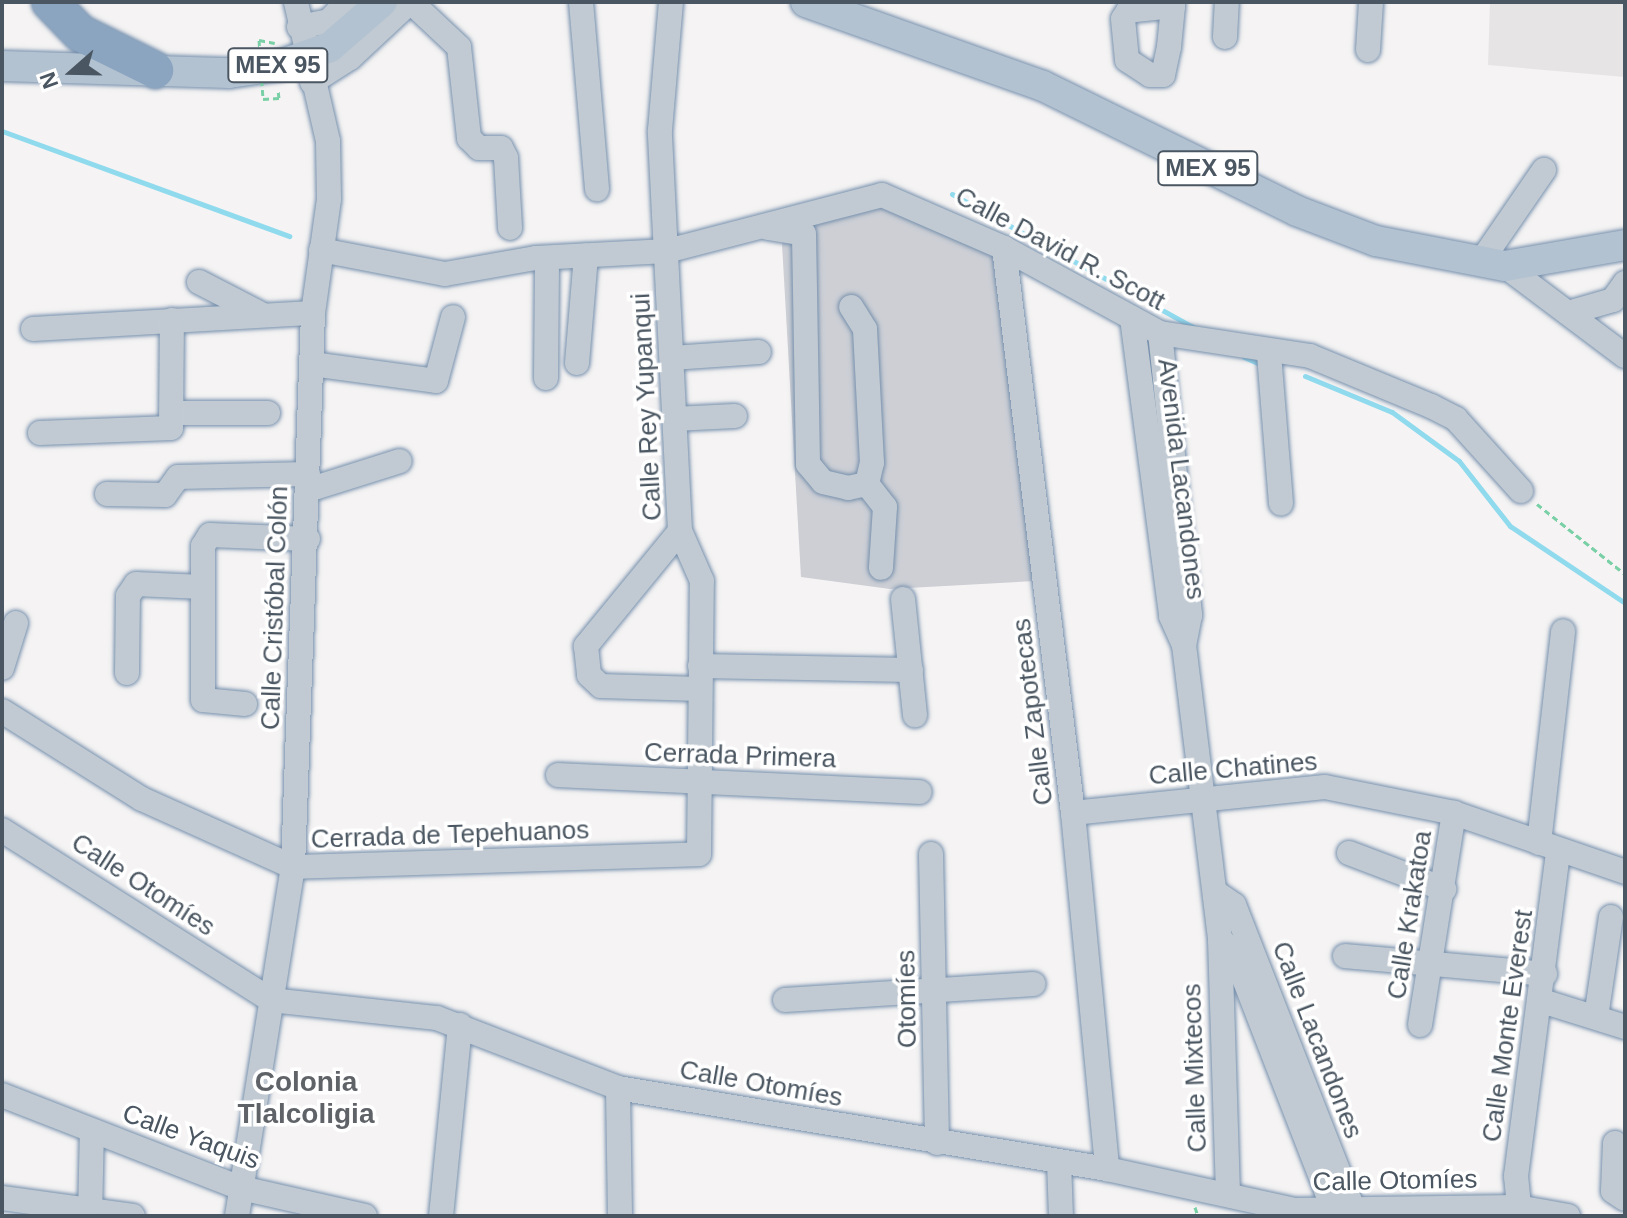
<!DOCTYPE html>
<html>
<head>
<meta charset="utf-8">
<style>
  body { margin:0 }
  #map { position:relative; width:1627px; height:1218px; overflow:hidden; background:#f5f3f3; font-family:Helvetica,sans-serif }
  div>[style] { position:absolute }
  [style*='--x'] { left:calc(var(--x)*1px); top:calc(var(--y)*1px); width:calc(var(--w)*1px); rotate:calc(var(--a)*1deg) }
  .education>* { inset:0; background:#e6e4e5 }
  .stream>* { height:5px; margin:-2.5px; padding:0 2.5px; transform-origin:2.5px; border-radius:2.5px; background:#90daee }
  .building>* { inset:0; background:#cdcfd5 }
  .path>* { height:3px; margin-top:-1.5px; transform-origin:0; background:repeating-linear-gradient(90deg,#7ad0a6 0 6px,transparent 0 10px) }
  .roads { filter:drop-shadow(0 0 2px #7690ad) drop-shadow(0 0 2px #7690ad) }
  .minor>* { height:24px; margin:-12px; padding:0 12px; transform-origin:12px; border-radius:12px; background:#c1cad2 }
  .major>* { height:30px; margin:-15px; padding:0 15px; transform-origin:15px; border-radius:15px; background:#b3c2d1 }
  .highway>* { height:36px; margin:-18px; padding:0 18px; transform-origin:18px; border-radius:18px; background:#8ba5c1 }
  .path-bridge>* { height:3px; margin-top:-1.5px; transform-origin:0; background:repeating-linear-gradient(90deg,#7ad0a6 0 6px,transparent 0 10px) }
  span { translate:-50% -50%; white-space:nowrap; text-align:center; line-height:1.15; -webkit-text-stroke:7px #fff; paint-order:stroke }
  .shield-label span { padding:2px 6px; background:#fff; border:2px solid; border-radius:6px; -webkit-text-stroke-width:0 }
  .shield-label { font-size:24px; color:#4a5661; font-weight:700 }
  .street-label { font-size:26px; color:#4a5661 }
  .neighbourhood-label { font-size:28px; color:#5f6368; font-weight:700 }
  .frame { position:absolute; inset:0; border:4px solid #4a5661; pointer-events:none }
  .north { position:absolute; left:32px; top:32px; width:80px; height:80px; -webkit-text-stroke:6px #fff; paint-order:stroke; rotate:250deg; font-size:22px; font-weight:700; line-height:32px; text-align:center; color:#4a5661 }
  .north::after { content:''; display:block; margin:auto; width:28px; height:36px; background:#4a5661; clip-path:polygon(50% 0,100% 100%,50% 72%,0 100%) }
</style>
</head>
<body>
<div id="map">
  <div class="education">
    <div style="clip-path:polygon(1490px 2px,1625px 2px,1625px 77px,1488px 65px)"></div>
  </div>
  <div class="stream">
    <div style="--x:2;--y:131;--w:306;--a:20.1"></div>
    <div style="--x:952;--y:194;--w:277;--a:28.9"></div>
    <div style="--x:1244;--y:357;--w:22;--a:24"></div>
    <div style="--x:1305;--y:376;--w:94;--a:22.5"></div>
    <div style="--x:1392;--y:412;--w:83;--a:36.2"></div>
    <div style="--x:1459;--y:461;--w:83;--a:51.9"></div>
    <div style="--x:1510;--y:526;--w:138;--a:33.8"></div>
  </div>
  <div class="building">
    <div style="clip-path:polygon(882px 200px,1002px 251px,1036px 581px,890px 589px,801px 577px,782px 244px,792px 222px)"></div>
  </div>
  <div class="path">
    <div style="--x:259;--y:40;--w:16;--a:11"></div>
    <div style="--x:263;--y:99;--w:16;--a:-4"></div>
    <div style="--x:279;--y:98;--w:8;--a:-97"></div>
    <div style="--x:1537;--y:504;--w:112;--a:38.5"></div>
    <div style="--x:1195;--y:1207;--w:9;--a:72"></div>
  </div>
  <div class="roads">
    <div class="minor">
      <div style="--x:411;--y:2;--w:66;--a:43.2"></div>
      <div style="--x:459;--y:47;--w:92;--a:83.7"></div>
      <div style="--x:469;--y:138;--w:14;--a:45"></div>
      <div style="--x:479;--y:148;--w:22;--a:0"></div>
      <div style="--x:501;--y:148;--w:11;--a:63"></div>
      <div style="--x:506;--y:158;--w:70;--a:86.7"></div>
      <div style="--x:581;--y:2;--w:188;--a:85.1"></div>
      <div style="--x:1173;--y:6;--w:45;--a:173.7"></div>
      <div style="--x:1128;--y:11;--w:9;--a:122"></div>
      <div style="--x:1123;--y:19;--w:41;--a:84.4"></div>
      <div style="--x:1127;--y:60;--w:27;--a:33"></div>
      <div style="--x:1150;--y:75;--w:13;--a:0"></div>
      <div style="--x:1163;--y:75;--w:29;--a:-78"></div>
      <div style="--x:1169;--y:47;--w:41;--a:-84.4"></div>
      <div style="--x:1173;--y:6;--w:4;--a:-90"></div>
      <div style="--x:299;--y:27;--w:31;--a:-11"></div>
      <div style="--x:329;--y:21;--w:26;--a:-47"></div>
      <div style="--x:1225;--y:37;--w:35;--a:-87"></div>
      <div style="--x:1368;--y:50;--w:48;--a:-86.4"></div>
      <div style="--x:312;--y:82;--w:45;--a:-32.3"></div>
      <div style="--x:350;--y:58;--w:82;--a:-43"></div>
      <div style="--x:768;--y:228;--w:36;--a:9"></div>
      <div style="--x:804;--y:234;--w:230;--a:89"></div>
      <div style="--x:808;--y:464;--w:23;--a:50"></div>
      <div style="--x:823;--y:482;--w:26;--a:13"></div>
      <div style="--x:848;--y:488;--w:19;--a:-12"></div>
      <div style="--x:867;--y:484;--w:22;--a:-77"></div>
      <div style="--x:872;--y:463;--w:134;--a:-93"></div>
      <div style="--x:865;--y:329;--w:26;--a:-122"></div>
      <div style="--x:1004;--y:248;--w:569;--a:83.04"></div>
      <div style="--x:1073;--y:813;--w:358;--a:84.5"></div>
      <div style="--x:321;--y:250;--w:126;--a:11"></div>
      <div style="--x:445;--y:274;--w:92;--a:-10"></div>
      <div style="--x:536;--y:258;--w:131;--a:-3.1"></div>
      <div style="--x:667;--y:251;--w:222;--a:-14.6"></div>
      <div style="--x:882;--y:195;--w:133;--a:23.5"></div>
      <div style="--x:1004;--y:248;--w:178;--a:28.6"></div>
      <div style="--x:1160;--y:333;--w:152;--a:8.7"></div>
      <div style="--x:1310;--y:356;--w:131;--a:22.5"></div>
      <div style="--x:1431;--y:406;--w:28;--a:27"></div>
      <div style="--x:1456;--y:419;--w:97;--a:47.9"></div>
      <div style="--x:1480;--y:263;--w:113;--a:-55.5"></div>
      <div style="--x:1505;--y:266;--w:150;--a:36.9"></div>
      <div style="--x:199;--y:282;--w:68;--a:27.3"></div>
      <div style="--x:1568;--y:313;--w:47;--a:-16.1"></div>
      <div style="--x:1613;--y:300;--w:21;--a:-55"></div>
      <div style="--x:1132;--y:318;--w:301;--a:82.5"></div>
      <div style="--x:1171;--y:616;--w:32;--a:66"></div>
      <div style="--x:33;--y:329;--w:280;--a:-3.3"></div>
      <div style="--x:1160;--y:333;--w:284;--a:83.9"></div>
      <div style="--x:1190;--y:615;--w:31;--a:101"></div>
      <div style="--x:1184;--y:645;--w:296;--a:83"></div>
      <div style="--x:1220;--y:939;--w:255;--a:88.2"></div>
      <div style="--x:1269;--y:354;--w:150;--a:85.4"></div>
      <div style="--x:672;--y:358;--w:87;--a:-3.9"></div>
      <div style="--x:577;--y:363;--w:108;--a:-85.2"></div>
      <div style="--x:312;--y:364;--w:125;--a:7.8"></div>
      <div style="--x:436;--y:381;--w:66;--a:-75.1"></div>
      <div style="--x:546;--y:378;--w:120;--a:-89.5"></div>
      <div style="--x:175;--y:413;--w:93;--a:0"></div>
      <div style="--x:674;--y:419;--w:61;--a:-2.8"></div>
      <div style="--x:40;--y:433;--w:131;--a:-2.2"></div>
      <div style="--x:171;--y:428;--w:108;--a:-89.5"></div>
      <div style="--x:867;--y:484;--w:29;--a:52"></div>
      <div style="--x:885;--y:507;--w:61;--a:93.8"></div>
      <div style="--x:308;--y:490;--w:96;--a:-17.5"></div>
      <div style="--x:107;--y:494;--w:58;--a:1"></div>
      <div style="--x:165;--y:495;--w:22;--a:-54"></div>
      <div style="--x:178;--y:477;--w:130;--a:-1.3"></div>
      <div style="--x:680;--y:531;--w:149;--a:129.3"></div>
      <div style="--x:586;--y:646;--w:29;--a:84"></div>
      <div style="--x:589;--y:675;--w:16;--a:43"></div>
      <div style="--x:601;--y:686;--w:98;--a:1.8"></div>
      <div style="--x:903;--y:599;--w:117;--a:84.1"></div>
      <div style="--x:700;--y:666;--w:211;--a:1.1"></div>
      <div style="--x:2;--y:668;--w:47;--a:-72.7"></div>
      <div style="--x:127;--y:673;--w:77;--a:-89.3"></div>
      <div style="--x:128;--y:596;--w:14;--a:-56"></div>
      <div style="--x:136;--y:584;--w:66;--a:2.6"></div>
      <div style="--x:245;--y:704;--w:42;--a:-174.6"></div>
      <div style="--x:203;--y:700;--w:154;--a:-90"></div>
      <div style="--x:203;--y:546;--w:13;--a:-58"></div>
      <div style="--x:210;--y:535;--w:98;--a:2.3"></div>
      <div style="--x:2;--y:711;--w:165;--a:32.2"></div>
      <div style="--x:142;--y:799;--w:166;--a:24.2"></div>
      <div style="--x:293;--y:867;--w:406;--a:-1.8"></div>
      <div style="--x:699;--y:854;--w:273;--a:-89.4"></div>
      <div style="--x:702;--y:581;--w:55;--a:-113.7"></div>
      <div style="--x:680;--y:531;--w:401;--a:-92.9"></div>
      <div style="--x:660;--y:130;--w:128;--a:-85.1"></div>
      <div style="--x:558;--y:775;--w:362;--a:2.7"></div>
      <div style="--x:1073;--y:813;--w:253;--a:-5.9"></div>
      <div style="--x:1325;--y:787;--w:132;--a:11.4"></div>
      <div style="--x:1454;--y:813;--w:181;--a:19"></div>
      <div style="--x:2;--y:830;--w:318;--a:32.3"></div>
      <div style="--x:271;--y:1000;--w:167;--a:6.2"></div>
      <div style="--x:437;--y:1018;--w:194;--a:21.1"></div>
      <div style="--x:618;--y:1088;--w:496;--a:9.4"></div>
      <div style="--x:1107;--y:1169;--w:192;--a:12.3"></div>
      <div style="--x:1295;--y:1210;--w:222;--a:-0.8"></div>
      <div style="--x:1517;--y:1207;--w:52;--a:10"></div>
      <div style="--x:1539;--y:843;--w:213;--a:-83.5"></div>
      <div style="--x:1349;--y:853;--w:102;--a:20.8"></div>
      <div style="--x:931;--y:854;--w:289;--a:88.8"></div>
      <div style="--x:1215;--y:892;--w:23;--a:34"></div>
      <div style="--x:1234;--y:905;--w:334;--a:68.6"></div>
      <div style="--x:1220;--y:939;--w:20;--a:45"></div>
      <div style="--x:1234;--y:953;--w:282;--a:68.8"></div>
      <div style="--x:1345;--y:956;--w:201;--a:5.1"></div>
      <div style="--x:785;--y:1000;--w:249;--a:-3.7"></div>
      <div style="--x:1542;--y:1001;--w:87;--a:17.4"></div>
      <div style="--x:1596;--y:1017;--w:101;--a:-81.5"></div>
      <div style="--x:1420;--y:1025;--w:215;--a:-80.9"></div>
      <div style="--x:618;--y:1088;--w:128;--a:89.1"></div>
      <div style="--x:2;--y:1095;--w:256;--a:21.3"></div>
      <div style="--x:241;--y:1188;--w:127;--a:12.7"></div>
      <div style="--x:1615;--y:1143;--w:48;--a:92.4"></div>
      <div style="--x:1613;--y:1191;--w:14;--a:34"></div>
      <div style="--x:1059;--y:1162;--w:54;--a:87.9"></div>
      <div style="--x:2;--y:1198;--w:132;--a:7.8"></div>
      <div style="--x:90;--y:1216;--w:85;--a:-88.7"></div>
      <div style="--x:237;--y:1216;--w:353;--a:-80.9"></div>
      <div style="--x:293;--y:867;--w:554;--a:-87.93"></div>
      <div style="--x:313;--y:313;--w:115;--a:-82"></div>
      <div style="--x:329;--y:199;--w:58;--a:-91"></div>
      <div style="--x:328;--y:141;--w:143;--a:-103"></div>
      <div style="--x:441;--y:1216;--w:192;--a:-84.3"></div>
      <div style="--x:1520;--y:1216;--w:40;--a:-95.7"></div>
      <div style="--x:1516;--y:1176;--w:328;--a:-82.6"></div>
    </div>
    <div class="major">
      <div style="--x:806;--y:2;--w:251;--a:19.5"></div>
      <div style="--x:1043;--y:86;--w:283;--a:26.2"></div>
      <div style="--x:1297;--y:211;--w:85;--a:20.8"></div>
      <div style="--x:1376;--y:241;--w:131;--a:11"></div>
      <div style="--x:1505;--y:266;--w:122;--a:-9.9"></div>
      <div style="--x:2;--y:66;--w:227;--a:1.8"></div>
      <div style="--x:229;--y:73;--w:49;--a:-8.3"></div>
      <div style="--x:277;--y:66;--w:56;--a:-19.7"></div>
      <div style="--x:330;--y:47;--w:69;--a:-40.9"></div>
    </div>
    <div class="highway">
      <div style="--x:50;--y:2;--w:43;--a:45.9"></div>
      <div style="--x:80;--y:33;--w:84;--a:26.3"></div>
    </div>
  </div>
  <div class="path-bridge">
    <div style="--x:259;--y:40;--w:59;--a:86.1"></div>
  </div>
  <div class="shield-label">
    <span style="left:278px;top:65px">MEX 95</span>
    <span style="left:1208px;top:168px">MEX 95</span>
  </div>
  <div class="street-label">
    <span style="left:1060px;top:249px;rotate:28deg">Calle David R. Scott</span>
    <span style="left:647px;top:407px;rotate:-93deg">Calle Rey Yupanqui</span>
    <span style="left:1181px;top:479px;rotate:83deg">Avenida Lacandones</span>
    <span style="left:275px;top:608px;rotate:-88deg">Calle Cristóbal Colón</span>
    <span style="left:1033px;top:712px;rotate:-97deg">Calle Zapotecas</span>
    <span style="left:740px;top:756px;rotate:2deg">Cerrada Primera</span>
    <span style="left:1233px;top:769px;rotate:-5deg">Calle Chatines</span>
    <span style="left:450px;top:835px;rotate:-2deg">Cerrada de Tepehuanos</span>
    <span style="left:143px;top:885px;rotate:33deg">Calle Otomíes</span>
    <span style="left:1410px;top:915px;rotate:-81deg">Calle Krakatoa</span>
    <span style="left:907px;top:999px;rotate:-91deg">Otomíes</span>
    <span style="left:1508px;top:1026px;rotate:-82deg">Calle Monte Everest</span>
    <span style="left:1317px;top:1040px;rotate:69deg">Calle Lacandones</span>
    <span style="left:1195px;top:1068px;rotate:-92deg">Calle Mixtecos</span>
    <span style="left:761px;top:1084px;rotate:10deg">Calle Otomíes</span>
    <span style="left:191px;top:1137px;rotate:20deg">Calle Yaquis</span>
    <span style="left:1395px;top:1181px;rotate:-1deg">Calle Otomíes</span>
  </div>
  <div class="neighbourhood-label">
    <span style="left:306px;top:1098px">Colonia<br>Tlalcoligia</span>
  </div>
  <div class="frame"></div>
  <div class="north">N</div>
</div>
</body>
</html>
